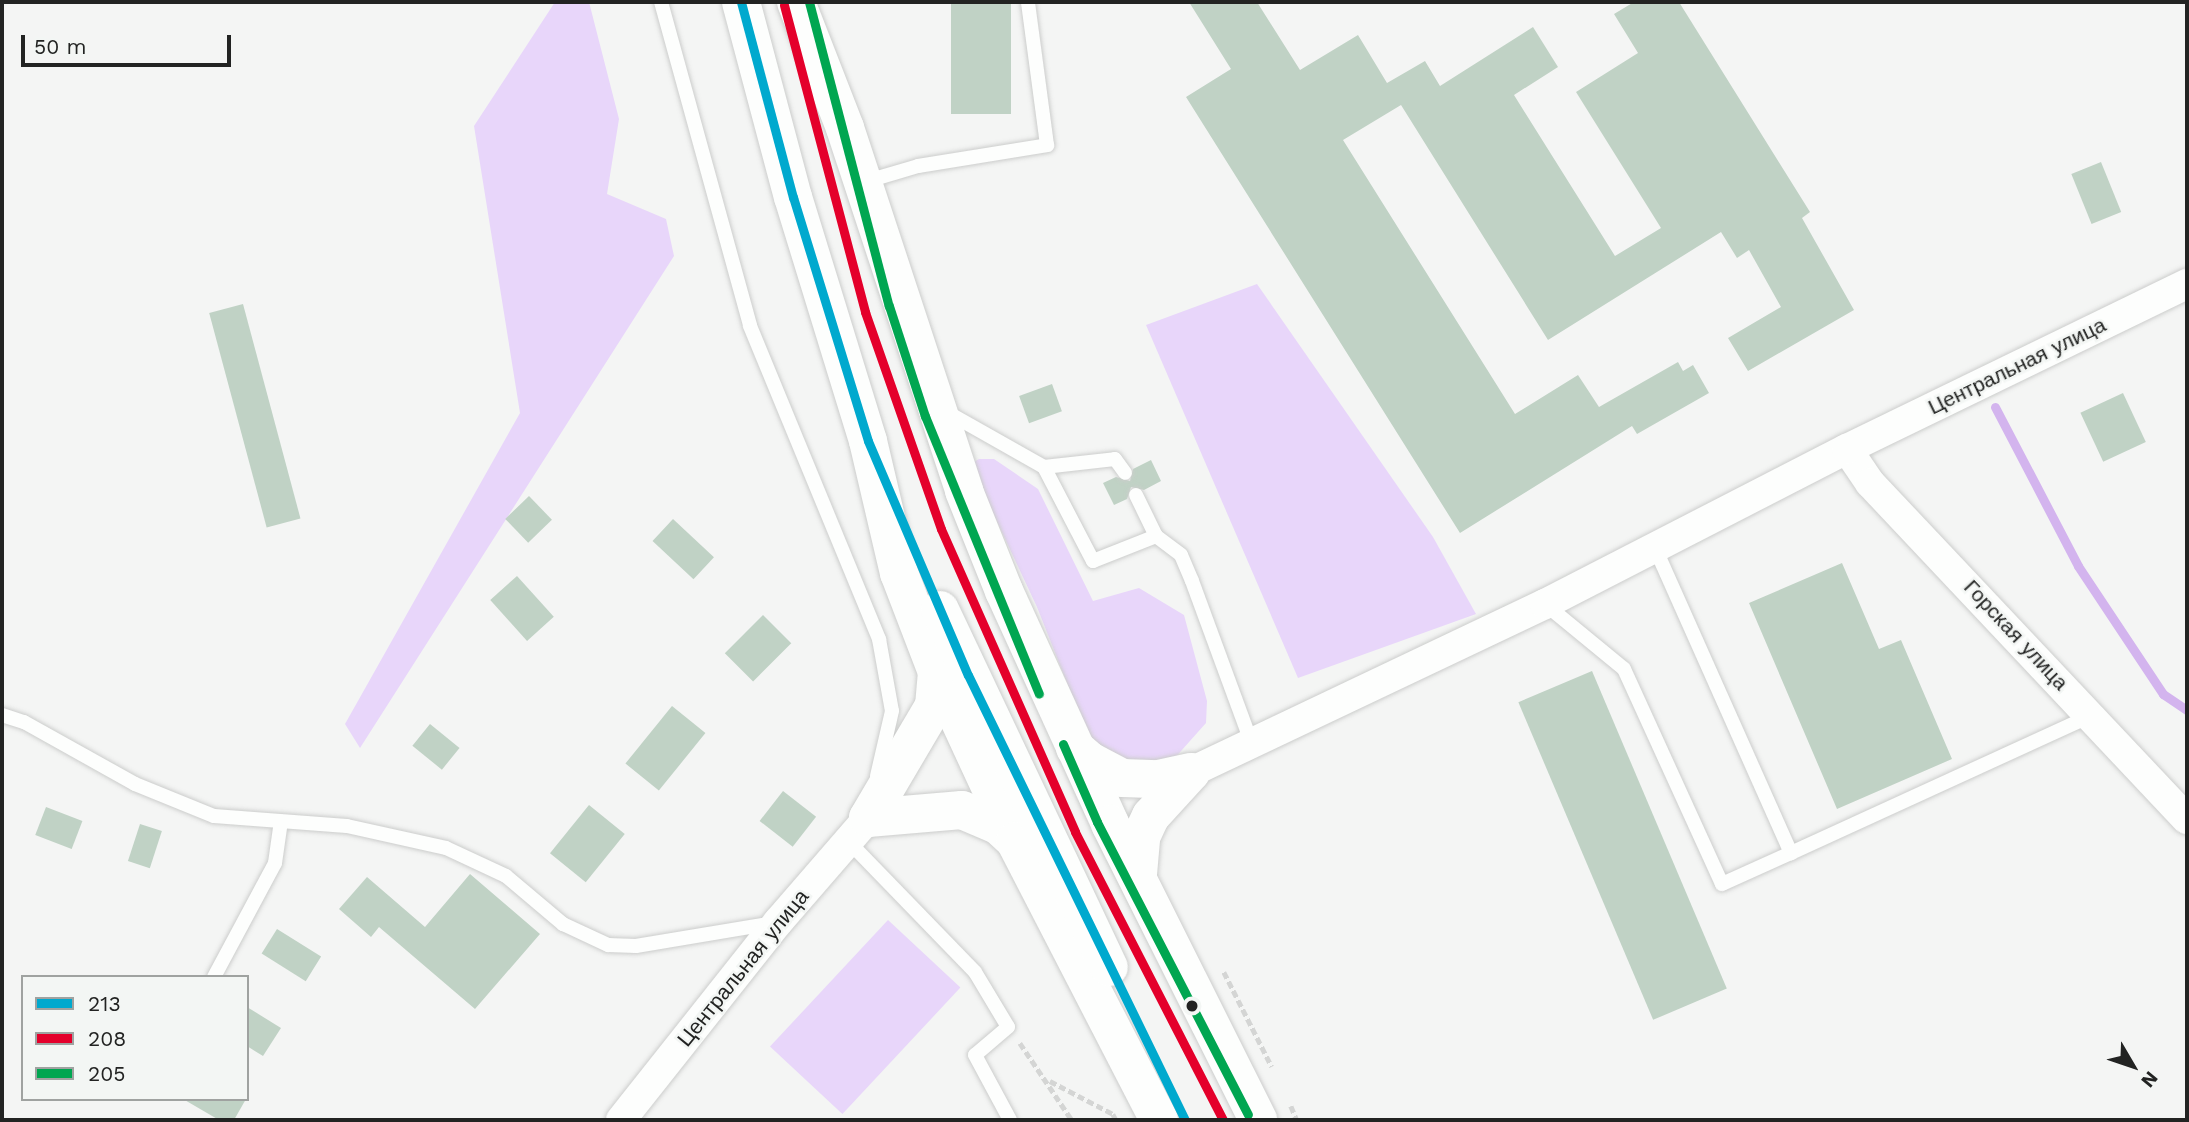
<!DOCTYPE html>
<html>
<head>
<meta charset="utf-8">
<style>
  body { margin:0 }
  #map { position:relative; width:2189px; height:1122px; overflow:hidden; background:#f4f5f4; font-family:"Work Sans",sans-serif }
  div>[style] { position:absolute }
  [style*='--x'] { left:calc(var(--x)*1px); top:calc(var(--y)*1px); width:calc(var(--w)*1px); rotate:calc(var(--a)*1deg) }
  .green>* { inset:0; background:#e8d6fa; transform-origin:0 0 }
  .stream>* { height:9px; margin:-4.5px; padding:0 4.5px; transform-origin:4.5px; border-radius:4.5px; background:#d3b4ee }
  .building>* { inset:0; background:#c0d2c5; transform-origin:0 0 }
  .path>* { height:4.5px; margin-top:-2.25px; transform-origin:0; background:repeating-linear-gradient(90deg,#d4d5d4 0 7px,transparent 0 10.5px) }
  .roads { filter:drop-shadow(0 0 2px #cccdcc) drop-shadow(0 0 2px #cccdcc) }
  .service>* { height:14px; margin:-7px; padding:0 7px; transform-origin:7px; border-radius:7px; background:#fdfefd }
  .minor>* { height:30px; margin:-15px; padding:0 15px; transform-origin:15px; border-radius:15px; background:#fdfefd }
  .primary>* { height:38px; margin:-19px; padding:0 19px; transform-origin:19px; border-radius:19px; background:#fdfefd }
  .trunk>* { height:38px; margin:-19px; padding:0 19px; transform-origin:19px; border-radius:19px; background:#fdfefd }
  .bus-1>* { height:9px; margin:-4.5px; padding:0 4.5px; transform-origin:4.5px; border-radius:4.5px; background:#00a9ce }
  .bus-2>* { height:9px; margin:-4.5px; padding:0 4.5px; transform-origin:4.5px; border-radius:4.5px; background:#e4002b }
  .bus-3>* { height:9px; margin:-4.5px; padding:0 4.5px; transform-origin:4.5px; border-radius:4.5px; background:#00a651 }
  .dots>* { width:19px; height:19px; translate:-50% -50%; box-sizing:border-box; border:4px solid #f3f6f4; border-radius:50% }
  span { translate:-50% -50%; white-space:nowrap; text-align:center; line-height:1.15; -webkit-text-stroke:5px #f3f6f4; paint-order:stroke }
  .street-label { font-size:21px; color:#222322 }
  .frame { position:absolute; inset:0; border:4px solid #222322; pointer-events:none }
  .legend { position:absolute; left:21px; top:975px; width:228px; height:126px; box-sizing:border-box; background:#f3f6f4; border:2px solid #9fa2a0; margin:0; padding:9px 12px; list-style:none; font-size:21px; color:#222322 }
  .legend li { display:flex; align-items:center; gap:14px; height:35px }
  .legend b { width:35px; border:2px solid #9fa2a0 }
  .north { position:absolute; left:2098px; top:1031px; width:70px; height:70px; -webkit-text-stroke:5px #f3f6f4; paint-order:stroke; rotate:129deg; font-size:19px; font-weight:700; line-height:28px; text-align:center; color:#222322 }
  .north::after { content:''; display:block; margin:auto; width:24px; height:32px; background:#222322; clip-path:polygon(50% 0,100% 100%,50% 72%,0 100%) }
  .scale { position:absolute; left:21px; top:35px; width:210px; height:32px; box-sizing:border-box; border:4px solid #222322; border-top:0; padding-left:9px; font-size:21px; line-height:24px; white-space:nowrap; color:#222322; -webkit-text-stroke:5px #f3f6f4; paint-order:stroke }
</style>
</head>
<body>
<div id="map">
  <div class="green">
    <div style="clip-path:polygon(555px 2px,589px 2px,619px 119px,607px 194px,666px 219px,674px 256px,360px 748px,345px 724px,520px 413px,474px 126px)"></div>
    <div style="clip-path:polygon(1257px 284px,1433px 537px,1476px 614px,1298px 678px,1146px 325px)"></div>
    <div style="clip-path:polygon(979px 459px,994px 459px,1038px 489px,1093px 601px,1139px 588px,1184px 615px,1207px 701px,1206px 723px,1173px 760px,1146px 771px,1093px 749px,1037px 607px,970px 464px)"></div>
    <div style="left:888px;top:920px;width:99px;height:173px;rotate:43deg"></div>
  </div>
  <div class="stream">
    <div style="--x:1995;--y:407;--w:179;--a:62.4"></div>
    <div style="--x:2078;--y:566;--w:154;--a:56.4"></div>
    <div style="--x:2163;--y:694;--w:29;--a:34"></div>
  </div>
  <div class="building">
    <div style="left:951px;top:2px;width:60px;height:112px"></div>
    <div style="clip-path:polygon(1189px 2px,1257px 2px,1300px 70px,1358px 35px,1387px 83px,1425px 61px,1440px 86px,1533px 27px,1558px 67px,1514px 95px,1615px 256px,1661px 228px,1576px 92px,1638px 53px,1614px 14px,1634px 2px,1679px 2px,1810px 212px,1802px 218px,1854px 310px,1748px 371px,1728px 338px,1781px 307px,1749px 250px,1737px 258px,1721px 232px,1548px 340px,1401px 105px,1343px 140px,1515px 414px,1578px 375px,1599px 407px,1678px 362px,1683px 371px,1693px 365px,1709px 393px,1637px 434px,1632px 426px,1460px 533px,1186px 97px,1231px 69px)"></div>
    <div style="left:2101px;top:162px;width:54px;height:32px;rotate:68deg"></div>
    <div style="left:243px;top:304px;width:222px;height:35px;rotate:75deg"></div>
    <div style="left:1052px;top:384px;width:29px;height:35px;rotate:70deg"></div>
    <div style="left:2123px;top:393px;width:54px;height:47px;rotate:65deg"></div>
    <div style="clip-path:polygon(1151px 460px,1161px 481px,1144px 490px,1131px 487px,1127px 499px,1114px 505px,1103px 483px,1116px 477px,1130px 481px,1133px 469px)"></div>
    <div style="left:529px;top:496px;width:33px;height:33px;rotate:46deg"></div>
    <div style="left:673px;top:519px;width:56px;height:30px;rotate:43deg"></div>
    <div style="clip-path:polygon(1842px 563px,1879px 649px,1901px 640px,1952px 759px,1837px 809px,1749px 603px)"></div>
    <div style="left:517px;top:576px;width:55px;height:36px;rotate:48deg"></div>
    <div style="left:763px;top:615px;width:40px;height:54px;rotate:45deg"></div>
    <div style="left:1592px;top:671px;width:345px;height:80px;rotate:67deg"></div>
    <div style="left:672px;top:706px;width:43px;height:74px;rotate:39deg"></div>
    <div style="left:430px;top:724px;width:38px;height:28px;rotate:39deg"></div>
    <div style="left:783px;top:791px;width:42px;height:38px;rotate:38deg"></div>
    <div style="left:589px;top:805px;width:46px;height:62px;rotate:39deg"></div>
    <div style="left:46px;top:807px;width:39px;height:30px;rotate:21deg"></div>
    <div style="left:140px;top:824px;width:23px;height:39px;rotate:18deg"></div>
    <div style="clip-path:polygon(470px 874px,540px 934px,475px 1009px,379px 927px,371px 937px,339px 909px,367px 877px,425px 927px)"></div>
    <div style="left:277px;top:929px;width:52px;height:29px;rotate:32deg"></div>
    <div style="clip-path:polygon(247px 1007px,281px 1028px,263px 1056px,247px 1046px)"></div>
    <div style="clip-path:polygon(183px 1099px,246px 1099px,234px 1120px,219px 1120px)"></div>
  </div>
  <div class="path">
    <div style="--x:1224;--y:972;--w:106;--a:63.2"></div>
    <div style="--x:1020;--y:1043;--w:93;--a:56"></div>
    <div style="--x:1050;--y:1081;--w:71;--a:27.6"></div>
    <div style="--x:1113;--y:1114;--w:7;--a:63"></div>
    <div style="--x:1291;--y:1106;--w:15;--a:67"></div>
  </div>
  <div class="roads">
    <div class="service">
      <div style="--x:661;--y:2;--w:336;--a:74.6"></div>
      <div style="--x:750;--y:326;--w:339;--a:67.6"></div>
      <div style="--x:879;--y:639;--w:73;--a:79.8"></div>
      <div style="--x:892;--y:711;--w:67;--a:103"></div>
      <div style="--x:864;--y:182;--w:56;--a:-16.5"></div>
      <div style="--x:918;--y:166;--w:131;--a:-9.2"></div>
      <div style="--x:1047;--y:145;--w:144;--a:-97.6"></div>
      <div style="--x:945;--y:411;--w:114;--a:29.5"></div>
      <div style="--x:1044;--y:467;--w:71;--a:-6.4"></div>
      <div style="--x:1115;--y:459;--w:17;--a:54"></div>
      <div style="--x:1044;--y:467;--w:106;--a:62.5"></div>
      <div style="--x:1093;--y:561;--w:68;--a:-21.6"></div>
      <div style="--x:1136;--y:495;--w:46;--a:64"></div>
      <div style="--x:1156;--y:536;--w:31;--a:37"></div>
      <div style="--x:1181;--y:555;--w:28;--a:67"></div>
      <div style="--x:1192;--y:581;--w:171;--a:69.8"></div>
      <div style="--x:1656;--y:550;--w:332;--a:66"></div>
      <div style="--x:1791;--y:853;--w:329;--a:-24.6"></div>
      <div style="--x:1545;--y:604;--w:102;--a:39.4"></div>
      <div style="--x:1624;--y:669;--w:236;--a:65.5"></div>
      <div style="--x:1722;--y:884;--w:76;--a:-24.2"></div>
      <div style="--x:2;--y:715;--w:23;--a:18"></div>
      <div style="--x:24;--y:722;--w:127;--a:29.2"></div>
      <div style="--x:135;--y:784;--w:85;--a:22.1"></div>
      <div style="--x:214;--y:816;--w:133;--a:4.3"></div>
      <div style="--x:347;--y:826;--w:101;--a:12.5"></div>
      <div style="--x:446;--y:848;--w:66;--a:25"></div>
      <div style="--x:506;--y:876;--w:75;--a:40.1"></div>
      <div style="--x:563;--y:924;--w:50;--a:25"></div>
      <div style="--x:608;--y:945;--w:28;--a:2"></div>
      <div style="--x:636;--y:946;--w:139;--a:-9.5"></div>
      <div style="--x:848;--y:841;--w:182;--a:45.9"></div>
      <div style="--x:975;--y:972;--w:64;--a:59"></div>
      <div style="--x:1008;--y:1027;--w:43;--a:139.7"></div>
      <div style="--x:975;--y:1055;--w:74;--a:61.7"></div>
      <div style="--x:214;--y:977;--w:129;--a:-61.8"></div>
      <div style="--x:275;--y:863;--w:42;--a:-81.9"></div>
    </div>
    <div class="minor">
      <div style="--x:1847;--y:449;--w:41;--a:55.9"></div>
      <div style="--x:1870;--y:483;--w:462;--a:46.7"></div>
      <div style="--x:1191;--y:772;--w:392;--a:-25.4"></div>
      <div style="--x:1545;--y:604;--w:339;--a:-27.2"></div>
      <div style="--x:1847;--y:449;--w:378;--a:-25.9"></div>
      <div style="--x:621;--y:1120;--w:253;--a:-51.6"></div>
      <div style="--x:778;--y:922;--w:138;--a:-49.1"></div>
    </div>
    <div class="primary">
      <div style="--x:1075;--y:748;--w:20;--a:41"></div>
      <div style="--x:1090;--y:761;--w:36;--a:28"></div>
      <div style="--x:1122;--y:778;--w:36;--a:2"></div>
      <div style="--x:1158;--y:779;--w:34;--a:-12"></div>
      <div style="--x:868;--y:818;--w:130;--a:-59.5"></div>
      <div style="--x:934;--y:706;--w:34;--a:-85"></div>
      <div style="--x:868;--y:818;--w:94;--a:-4.9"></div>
      <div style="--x:962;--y:810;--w:39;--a:23"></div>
      <div style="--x:998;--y:825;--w:23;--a:43"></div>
      <div style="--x:1138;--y:874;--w:37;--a:-85"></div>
      <div style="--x:1141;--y:837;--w:23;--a:-65"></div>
      <div style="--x:1151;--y:816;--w:59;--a:-47.7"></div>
    </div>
    <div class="trunk">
      <div style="--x:741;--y:2;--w:202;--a:75.1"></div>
      <div style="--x:793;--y:197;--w:255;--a:72.9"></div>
      <div style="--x:868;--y:441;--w:136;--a:76.8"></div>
      <div style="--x:899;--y:573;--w:106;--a:69"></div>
      <div style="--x:937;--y:672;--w:186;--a:65.2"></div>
      <div style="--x:1015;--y:841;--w:314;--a:62.7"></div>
      <div style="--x:796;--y:2;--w:135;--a:68.7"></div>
      <div style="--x:845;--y:128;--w:382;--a:71.8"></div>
      <div style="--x:964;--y:491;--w:108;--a:68.2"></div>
      <div style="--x:1004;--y:591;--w:256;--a:65.5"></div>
      <div style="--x:1110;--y:824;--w:331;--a:63.4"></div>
      <div style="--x:940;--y:610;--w:395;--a:64.7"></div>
    </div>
  </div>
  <div class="bus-1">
    <div style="--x:741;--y:2;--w:202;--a:75.1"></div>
    <div style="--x:793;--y:197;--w:255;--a:72.9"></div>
    <div style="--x:868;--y:441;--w:254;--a:66.9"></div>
    <div style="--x:968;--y:675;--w:495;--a:64"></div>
  </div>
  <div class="bus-2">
    <div style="--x:784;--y:5;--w:318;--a:75.2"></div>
    <div style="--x:865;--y:312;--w:230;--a:70.7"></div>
    <div style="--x:941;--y:529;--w:331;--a:66.1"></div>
    <div style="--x:1075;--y:832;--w:324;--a:62.8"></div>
  </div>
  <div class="bus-3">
    <div style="--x:809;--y:2;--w:314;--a:75.3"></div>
    <div style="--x:889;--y:306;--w:116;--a:71.9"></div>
    <div style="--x:925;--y:416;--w:300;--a:67.7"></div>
    <div style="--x:1063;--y:744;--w:85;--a:66.4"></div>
    <div style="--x:1097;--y:822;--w:329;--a:62.7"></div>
  </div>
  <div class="dots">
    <div style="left:1192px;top:1006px;background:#222322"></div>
  </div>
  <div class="street-label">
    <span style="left:2017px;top:366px;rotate:-26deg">Центральная улица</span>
    <span style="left:2016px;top:635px;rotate:47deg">Горская улица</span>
    <span style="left:743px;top:968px;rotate:-51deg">Центральная улица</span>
  </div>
  <div class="frame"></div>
  <ul class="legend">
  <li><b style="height:9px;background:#00a9ce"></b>213</li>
  <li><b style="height:9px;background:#e4002b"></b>208</li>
  <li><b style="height:9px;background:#00a651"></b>205</li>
  </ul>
  <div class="north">N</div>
  <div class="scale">50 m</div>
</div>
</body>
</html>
